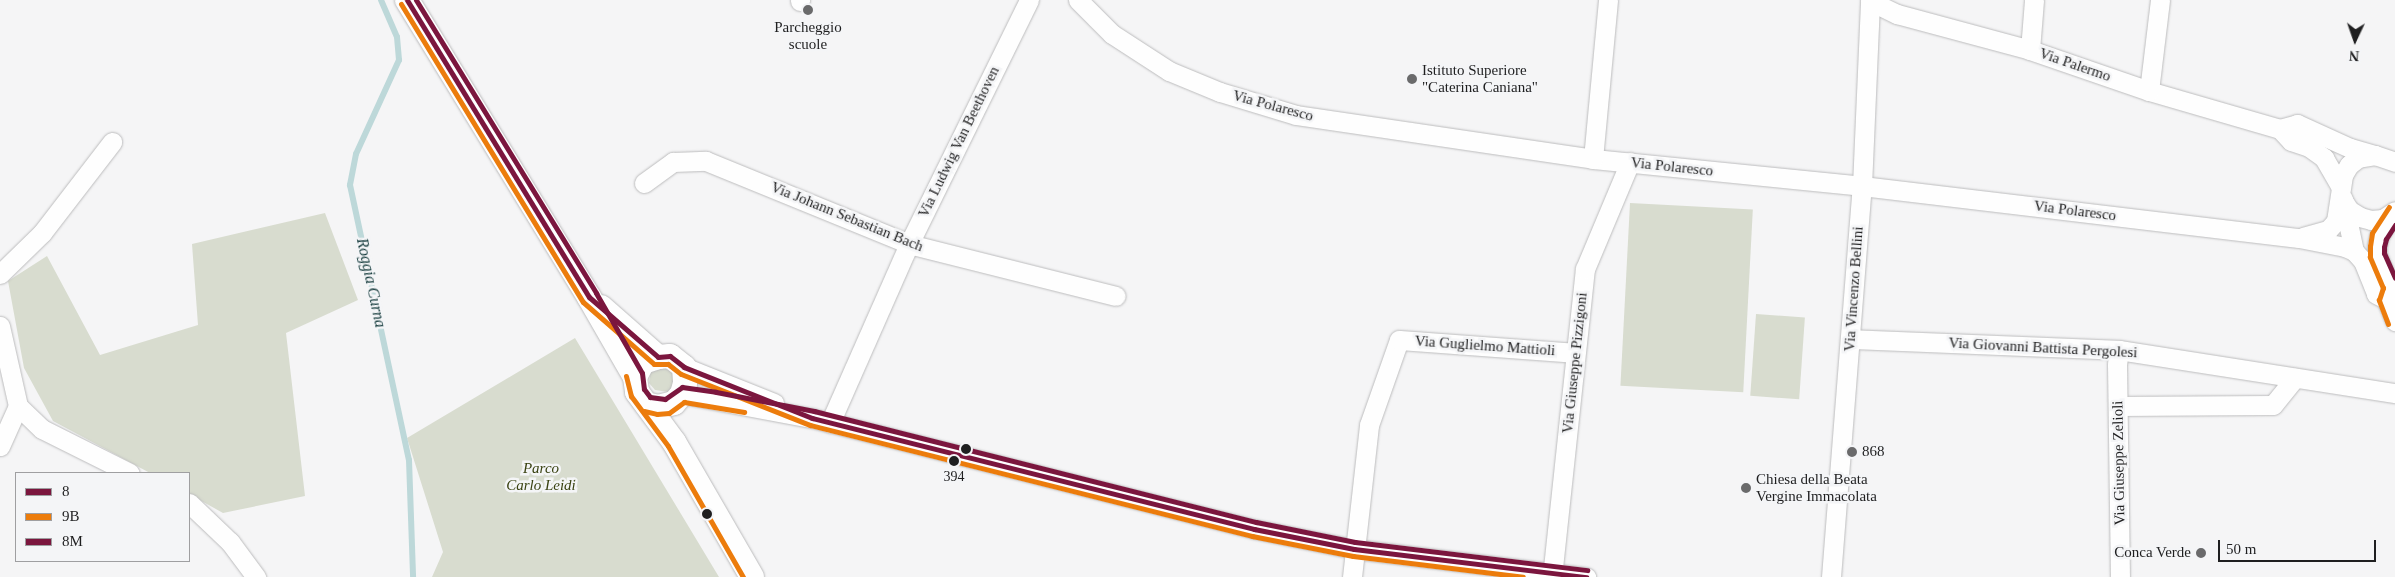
<!DOCTYPE html>
<html>
<head>
<meta charset="utf-8">
<style>
  body { margin:0 }
  #map { position:relative; width:2395px; height:577px; overflow:hidden; background:#f5f5f6; font-family:"Times New Roman",serif }
  div>[style] { position:absolute }
  [style*='--x'] { left:calc(var(--x)*1px); top:calc(var(--y)*1px); width:calc(var(--w)*1px); rotate:calc(var(--a)*1deg) }
  .green>* { inset:0; background:#d8dccf; transform-origin:0 0 }
  .stream>* { height:6px; margin:-3px; padding:0 3px; transform-origin:3px; border-radius:3px; background:#bdd8d9 }
  .roads { filter:drop-shadow(0 0 1px #bcbcbd) drop-shadow(0 0 1px #bcbcbd) }
  .minor>* { height:19px; margin:-9.5px; padding:0 9.5px; transform-origin:9.5px; border-radius:9.5px; background:#fefefe }
  .tertiary>* { height:24px; margin:-12px; padding:0 12px; transform-origin:12px; border-radius:12px; background:#fefefe }
  .bus-1>* { height:5px; margin:-2.5px; padding:0 2.5px; transform-origin:2.5px; border-radius:2.5px; background:#7b163e }
  .bus-2>* { height:5px; margin:-2.5px; padding:0 2.5px; transform-origin:2.5px; border-radius:2.5px; background:#ec7c0c }
  .bus-3>* { height:5px; margin:-2.5px; padding:0 2.5px; transform-origin:2.5px; border-radius:2.5px; background:#7b163e }
  .dots>* { width:14px; height:14px; translate:-50% -50%; box-sizing:border-box; border:2px solid #f4f5f7; border-radius:50% }
  span { translate:-50% -50%; white-space:nowrap; text-align:center; line-height:1.15; -webkit-text-stroke:5px #f4f5f7; paint-order:stroke }
  .bus-label { font-size:14px; color:#1f1f20 }
  .poi-label { font-size:15px; color:#1f1f20 }
  .left { translate:0 -50%; text-align:left }
  .right { translate:-100% -50%; text-align:right }
  .street-label { font-size:15px; color:#1f1f20 }
  .park-label { font-size:15px; color:#384110; font-style:italic }
  .water-label { font-size:16px; color:#113839; font-style:italic }
  .legend { position:absolute; left:15px; top:472px; width:175px; height:90px; box-sizing:border-box; background:#f4f5f7; border:1px solid #9f9fa1; margin:0; padding:6px 9px; list-style:none; font-size:15px; color:#1f1f20 }
  .legend li { display:flex; align-items:center; gap:10px; height:25px }
  .legend b { width:25px; border:1px solid #9f9fa1 }
  .north { position:absolute; left:2330px; top:15px; width:50px; height:50px; -webkit-text-stroke:4px #f4f5f7; paint-order:stroke; rotate:183deg; font-size:14px; font-weight:700; line-height:20px; text-align:center; color:#1f1f20 }
  .north::after { content:''; display:block; margin:auto; width:18px; height:22px; background:#1f1f20; clip-path:polygon(50% 0,100% 100%,50% 72%,0 100%) }
  .scale { position:absolute; left:2218px; top:540px; width:158px; height:22px; box-sizing:border-box; border:2px solid #1f1f20; border-top:0; padding-left:6px; font-size:15px; line-height:18px; white-space:nowrap; color:#1f1f20; -webkit-text-stroke:4px #f4f5f7; paint-order:stroke }
</style>
</head>
<body>
<div id="map">
  <div class="green">
    <div style="left:1630px;top:203px;width:123px;height:183px;rotate:3deg"></div>
    <div style="clip-path:polygon(325px 213px,358px 300px,286px 333px,305px 496px,223px 513px,189px 494px,189px 473px,150px 473px,53px 421px,24px 368px,8px 281px,47px 256px,100px 355px,198px 325px,192px 244px)"></div>
    <div style="left:1756px;top:314px;width:49px;height:82px;rotate:4deg"></div>
    <div style="clip-path:polygon(575px 338px,719px 577px,432px 577px,443px 552px,407px 438px)"></div>
    <div style="clip-path:polygon(669px 365px,678px 381px,669px 392px,655px 390px,649px 383px,651px 369px)"></div>
  </div>
  <div class="stream">
    <div style="--x:381;--y:0;--w:40;--a:66.6"></div>
    <div style="--x:397;--y:37;--w:23;--a:85"></div>
    <div style="--x:399;--y:60;--w:103;--a:114.6"></div>
    <div style="--x:356;--y:154;--w:32;--a:101"></div>
    <div style="--x:350;--y:185;--w:281;--a:77.9"></div>
    <div style="--x:409;--y:460;--w:117;--a:88"></div>
  </div>
  <div class="roads">
    <div class="minor">
      <div style="--x:1078;--y:0;--w:48;--a:45"></div>
      <div style="--x:1112;--y:34;--w:68;--a:33"></div>
      <div style="--x:1169;--y:71;--w:55;--a:22.4"></div>
      <div style="--x:1220;--y:92;--w:79;--a:16.8"></div>
      <div style="--x:1296;--y:115;--w:300;--a:8.4"></div>
      <div style="--x:1593;--y:159;--w:270;--a:5.7"></div>
      <div style="--x:1862;--y:186;--w:440;--a:6.8"></div>
      <div style="--x:2299;--y:238;--w:47;--a:11.1"></div>
      <div style="--x:2345;--y:247;--w:10;--a:24"></div>
      <div style="--x:800;--y:1;--w:1;--a:-90"></div>
      <div style="--x:1870;--y:1;--w:30;--a:26"></div>
      <div style="--x:1897;--y:14;--w:138;--a:15.1"></div>
      <div style="--x:2030;--y:50;--w:126;--a:19"></div>
      <div style="--x:2149;--y:91;--w:136;--a:16.2"></div>
      <div style="--x:2280;--y:129;--w:18;--a:-16"></div>
      <div style="--x:2297;--y:124;--w:58;--a:24.4"></div>
      <div style="--x:2350;--y:148;--w:26;--a:16"></div>
      <div style="--x:2030;--y:50;--w:50;--a:-85.4"></div>
      <div style="--x:2149;--y:91;--w:92;--a:-83.1"></div>
      <div style="--x:2280;--y:129;--w:16;--a:47"></div>
      <div style="--x:2291;--y:141;--w:19;--a:18"></div>
      <div style="--x:2309;--y:147;--w:19;--a:36"></div>
      <div style="--x:2324;--y:158;--w:32;--a:60"></div>
      <div style="--x:1593;--y:159;--w:160;--a:-84.6"></div>
      <div style="--x:644;--y:183;--w:36;--a:-36"></div>
      <div style="--x:673;--y:162;--w:33;--a:-2"></div>
      <div style="--x:706;--y:161;--w:219;--a:22.2"></div>
      <div style="--x:909;--y:244;--w:213;--a:14.1"></div>
      <div style="--x:2343;--y:199;--w:53;--a:78.1"></div>
      <div style="--x:2354;--y:251;--w:13;--a:48"></div>
      <div style="--x:2363;--y:261;--w:35;--a:68"></div>
      <div style="--x:2376;--y:294;--w:11;--a:27"></div>
      <div style="--x:2386;--y:299;--w:24;--a:68"></div>
      <div style="--x:2344;--y:202;--w:9;--a:58"></div>
      <div style="--x:2349;--y:210;--w:13;--a:32"></div>
      <div style="--x:2360;--y:217;--w:11;--a:15"></div>
      <div style="--x:2371;--y:220;--w:12;--a:-5"></div>
      <div style="--x:2383;--y:219;--w:14;--a:-34"></div>
      <div style="--x:2303;--y:237;--w:26;--a:-16"></div>
      <div style="--x:2328;--y:230;--w:12;--a:-48"></div>
      <div style="--x:2336;--y:221;--w:47;--a:-81.3"></div>
      <div style="--x:2343;--y:175;--w:12;--a:-59"></div>
      <div style="--x:2349;--y:165;--w:11;--a:-38"></div>
      <div style="--x:2358;--y:158;--w:17;--a:-10"></div>
      <div style="--x:2375;--y:155;--w:21;--a:19"></div>
      <div style="--x:0;--y:274;--w:59;--a:-44.3"></div>
      <div style="--x:42;--y:233;--w:115;--a:-52.4"></div>
      <div style="--x:2386;--y:299;--w:12;--a:-66"></div>
      <div style="--x:2391;--y:288;--w:36;--a:-113"></div>
      <div style="--x:2377;--y:255;--w:9;--a:-90"></div>
      <div style="--x:2377;--y:246;--w:10;--a:-79"></div>
      <div style="--x:2379;--y:236;--w:26;--a:-59"></div>
      <div style="--x:0;--y:326;--w:82;--a:77.3"></div>
      <div style="--x:18;--y:406;--w:33;--a:44"></div>
      <div style="--x:42;--y:429;--w:98;--a:26.6"></div>
      <div style="--x:1850;--y:339;--w:269;--a:2.3"></div>
      <div style="--x:2119;--y:350;--w:279;--a:8.9"></div>
      <div style="--x:2119;--y:350;--w:14;--a:98"></div>
      <div style="--x:2117;--y:364;--w:213;--a:89.2"></div>
      <div style="--x:684;--y:367;--w:97;--a:21.8"></div>
      <div style="--x:682;--y:394;--w:132;--a:10.5"></div>
      <div style="--x:812;--y:418;--w:456;--a:14.1"></div>
      <div style="--x:1254;--y:529;--w:102;--a:11.3"></div>
      <div style="--x:1354;--y:549;--w:234;--a:6.9"></div>
      <div style="--x:2118;--y:406;--w:155;--a:-0.4"></div>
      <div style="--x:2273;--y:405;--w:35;--a:-51"></div>
      <div style="--x:830;--y:423;--w:196;--a:-66.2"></div>
      <div style="--x:909;--y:244;--w:272;--a:-63.8"></div>
      <div style="--x:0;--y:446;--w:44;--a:-65.8"></div>
      <div style="--x:189;--y:503;--w:57;--a:43.6"></div>
      <div style="--x:230;--y:542;--w:44;--a:53.4"></div>
      <div style="--x:1352;--y:577;--w:153;--a:-83.6"></div>
      <div style="--x:1369;--y:425;--w:90;--a:-70.6"></div>
      <div style="--x:1399;--y:340;--w:176;--a:4.2"></div>
      <div style="--x:1552;--y:577;--w:310;--a:-83.9"></div>
      <div style="--x:1585;--y:269;--w:116;--a:-67.2"></div>
      <div style="--x:1831;--y:577;--w:392;--a:-85.5"></div>
      <div style="--x:1862;--y:186;--w:186;--a:-87.5"></div>
    </div>
    <div class="tertiary">
      <div style="--x:407;--y:0;--w:348;--a:58.5"></div>
      <div style="--x:589;--y:297;--w:92;--a:60.1"></div>
      <div style="--x:635;--y:377;--w:15;--a:82"></div>
      <div style="--x:637;--y:392;--w:62;--a:53.5"></div>
      <div style="--x:674;--y:442;--w:156;--a:60"></div>
      <div style="--x:601;--y:307;--w:76;--a:41.3"></div>
      <div style="--x:635;--y:377;--w:17;--a:-62"></div>
      <div style="--x:643;--y:362;--w:16;--a:-18"></div>
      <div style="--x:658;--y:357;--w:12;--a:-5"></div>
      <div style="--x:670;--y:356;--w:18;--a:38"></div>
      <div style="--x:684;--y:367;--w:16;--a:86"></div>
      <div style="--x:685;--y:383;--w:11;--a:105"></div>
      <div style="--x:682;--y:394;--w:12;--a:132"></div>
      <div style="--x:674;--y:403;--w:16;--a:166"></div>
      <div style="--x:658;--y:407;--w:12;--a:-166"></div>
    </div>
  </div>
  <div class="bus-1">
    <div style="--x:407;--y:0;--w:348;--a:58.5"></div>
    <div style="--x:589;--y:297;--w:91;--a:41"></div>
    <div style="--x:658;--y:357;--w:12;--a:-5"></div>
    <div style="--x:670;--y:356;--w:18;--a:38"></div>
    <div style="--x:684;--y:367;--w:138;--a:21.7"></div>
    <div style="--x:812;--y:418;--w:456;--a:14.1"></div>
    <div style="--x:1254;--y:529;--w:102;--a:11.3"></div>
    <div style="--x:1354;--y:549;--w:234;--a:6.9"></div>
  </div>
  <div class="bus-2">
    <div style="--x:401;--y:4;--w:349;--a:58.6"></div>
    <div style="--x:583;--y:302;--w:94;--a:41.1"></div>
    <div style="--x:654;--y:364;--w:14;--a:0"></div>
    <div style="--x:668;--y:364;--w:16;--a:38"></div>
    <div style="--x:681;--y:374;--w:139;--a:21.6"></div>
    <div style="--x:810;--y:425;--w:456;--a:14.1"></div>
    <div style="--x:1252;--y:536;--w:103;--a:11.2"></div>
    <div style="--x:1353;--y:556;--w:171;--a:7"></div>
    <div style="--x:2388;--y:324;--w:26;--a:-111"></div>
    <div style="--x:2379;--y:300;--w:13;--a:-72"></div>
    <div style="--x:2383;--y:288;--w:34;--a:-113"></div>
    <div style="--x:2370;--y:257;--w:11;--a:-90"></div>
    <div style="--x:2370;--y:246;--w:13;--a:-81"></div>
    <div style="--x:2372;--y:233;--w:31;--a:-57"></div>
    <div style="--x:626;--y:376;--w:21;--a:76"></div>
    <div style="--x:631;--y:396;--w:62;--a:53.5"></div>
    <div style="--x:668;--y:446;--w:151;--a:60.2"></div>
    <div style="--x:644;--y:411;--w:13;--a:13"></div>
    <div style="--x:657;--y:414;--w:12;--a:-5"></div>
    <div style="--x:669;--y:413;--w:19;--a:-36"></div>
    <div style="--x:684;--y:402;--w:61;--a:9.5"></div>
  </div>
  <div class="bus-3">
    <div style="--x:416;--y:0;--w:344;--a:58.4"></div>
    <div style="--x:596;--y:293;--w:92;--a:60.1"></div>
    <div style="--x:642;--y:373;--w:16;--a:83"></div>
    <div style="--x:644;--y:389;--w:10;--a:53"></div>
    <div style="--x:650;--y:397;--w:15;--a:8"></div>
    <div style="--x:665;--y:399;--w:21;--a:-35"></div>
    <div style="--x:682;--y:387;--w:34;--a:8"></div>
    <div style="--x:716;--y:392;--w:100;--a:11"></div>
    <div style="--x:814;--y:411;--w:456;--a:14.1"></div>
    <div style="--x:1256;--y:522;--w:101;--a:11.4"></div>
    <div style="--x:1355;--y:542;--w:234;--a:6.9"></div>
    <div style="--x:2395;--y:225;--w:17;--a:123"></div>
    <div style="--x:2386;--y:239;--w:8;--a:104"></div>
    <div style="--x:2384;--y:247;--w:6;--a:90"></div>
    <div style="--x:2384;--y:253;--w:27;--a:66"></div>
  </div>
  <div class="dots">
    <div style="left:808px;top:10px;background:#6a6a6b"></div>
    <div style="left:1412px;top:79px;background:#6a6a6b"></div>
    <div style="left:966px;top:449px;background:#1f1f20"></div>
    <div style="left:1852px;top:452px;background:#6a6a6b"></div>
    <div style="left:954px;top:461px;background:#1f1f20"></div>
    <div style="left:1746px;top:488px;background:#6a6a6b"></div>
    <div style="left:707px;top:514px;background:#1f1f20"></div>
    <div style="left:2201px;top:553px;background:#6a6a6b"></div>
  </div>
  <div class="bus-label">
    <span style="left:954px;top:477px">394</span>
  </div>
  <div class="poi-label">
    <span style="left:808px;top:36px">Parcheggio<br>scuole</span>
    <span class="left" style="left:1422px;top:79px">Istituto Superiore<br>"Caterina Caniana"</span>
    <span class="left" style="left:1862px;top:452px">868</span>
    <span class="left" style="left:1756px;top:488px">Chiesa della Beata<br>Vergine Immacolata</span>
    <span class="right" style="left:2191px;top:553px">Conca Verde</span>
  </div>
  <div class="street-label">
    <span style="left:2075px;top:65px;rotate:19deg">Via Palermo</span>
    <span style="left:1273px;top:106px;rotate:15deg">Via Polaresco</span>
    <span style="left:959px;top:142px;rotate:-64deg">Via Ludwig Van Beethoven</span>
    <span style="left:1672px;top:167px;rotate:6deg">Via Polaresco</span>
    <span style="left:2075px;top:211px;rotate:7deg">Via Polaresco</span>
    <span style="left:847px;top:217px;rotate:22deg">Via Johann Sebastian Bach</span>
    <span style="left:1854px;top:289px;rotate:-86deg">Via Vincenzo Bellini</span>
    <span style="left:1485px;top:346px;rotate:4deg">Via Guglielmo Mattioli</span>
    <span style="left:2043px;top:348px;rotate:3deg">Via Giovanni Battista Pergolesi</span>
    <span style="left:1575px;top:363px;rotate:-84deg">Via Giuseppe Pizzigoni</span>
    <span style="left:2119px;top:463px;rotate:-91deg">Via Giuseppe Zelioli</span>
  </div>
  <div class="park-label">
    <span style="left:541px;top:477px">Parco<br>Carlo Leidi</span>
  </div>
  <div class="water-label">
    <span style="left:371px;top:283px;rotate:78deg">Roggia Curna</span>
  </div>
  <ul class="legend">
  <li><b style="height:6px;background:#7b163e"></b>8</li>
  <li><b style="height:6px;background:#ec7c0c"></b>9B</li>
  <li><b style="height:6px;background:#7b163e"></b>8M</li>
  </ul>
  <div class="north">N</div>
  <div class="scale">50 m</div>
</div>
</body>
</html>
